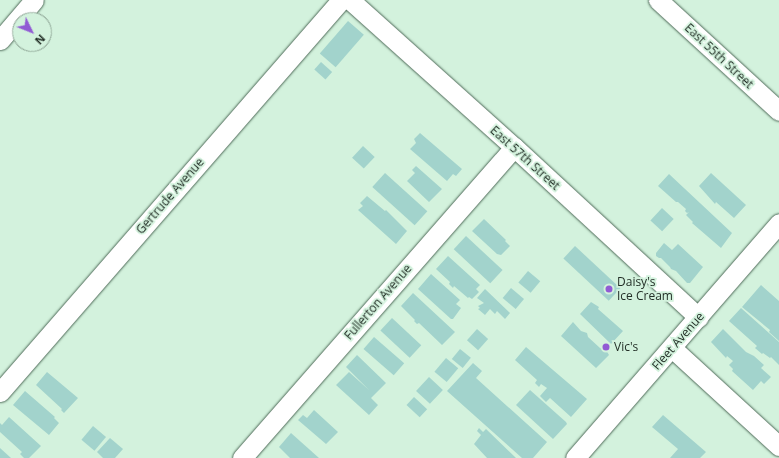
<!DOCTYPE html>
<html>
<head>
<meta charset="utf-8">
<style>
  body { margin:0 }
  #map { position:relative; width:779px; height:458px; overflow:hidden; background:#d3f2dd; font-family:"Open Sans",sans-serif }
  div>[style] { position:absolute }
  [style*='--x'] { left:calc(var(--x)*1px); top:calc(var(--y)*1px); width:calc(var(--w)*1px); rotate:calc(var(--a)*1deg) }
  .building>* { inset:0; background:#a2d3cc; transform-origin:0 0 }
  .roads { filter:drop-shadow(0 0 1px #4e6a58) drop-shadow(0 0 1px #4e6a58) }
  .minor>* { height:19px; margin:-9.5px; padding:0 9.5px; transform-origin:9.5px; border-radius:9.5px; background:#fff }
  .dots>* { width:11px; height:11px; translate:-50% -50%; box-sizing:border-box; border:2px solid #d3f2dd; border-radius:50% }
  span { translate:-50% -50%; white-space:nowrap; text-align:center; line-height:1.15; -webkit-text-stroke:3.5px #d3f2dd; paint-order:stroke }
  .street-label { font-size:12px; color:#232f27 }
  .poi-label { font-size:12px; color:#232f27 }
  .left { translate:0 -50%; text-align:left }
  .north { position:absolute; left:12px; top:12px; width:40px; height:40px; box-sizing:border-box; background:#d3f2dd; border:1px solid #8da494; border-radius:50%; rotate:133deg; font-size:11px; font-weight:700; line-height:16px; text-align:center; color:#232f27 }
  .north::after { content:''; display:block; margin:auto; width:14px; height:18px; background:#915bd4; clip-path:polygon(50% 0,100% 100%,50% 72%,0 100%) }
</style>
</head>
<body>
<div id="map">
  <div class="building">
    <div style="left:348px;top:21px;width:21px;height:43px;rotate:41deg"></div>
    <div style="left:321px;top:62px;width:15px;height:10px;rotate:42deg"></div>
    <div style="clip-path:polygon(420px 133px,462px 169px,456px 176px,453px 174px,447px 181px,410px 149px,416px 143px,414px 139px)"></div>
    <div style="left:363px;top:146px;width:16px;height:16px;rotate:43deg"></div>
    <div style="clip-path:polygon(416px 166px,442px 189px,429px 202px,407px 181px,415px 173px,412px 170px)"></div>
    <div style="left:385px;top:173px;width:57px;height:19px;rotate:42deg"></div>
    <div style="clip-path:polygon(711px 173px,746px 205px,734px 218px,716px 202px,715px 204px,699px 186px)"></div>
    <div style="clip-path:polygon(669px 174px,732px 233px,721px 248px,692px 223px,693px 222px,686px 215px,689px 212px,687px 213px,685px 211px,686px 209px,678px 202px,676px 202px,658px 186px)"></div>
    <div style="clip-path:polygon(367px 196px,385px 211px,386px 210px,407px 231px,396px 244px,358px 210px,363px 206px,360px 203px)"></div>
    <div style="left:662px;top:208px;width:16px;height:17px;rotate:43deg"></div>
    <div style="clip-path:polygon(484px 219px,506px 240px,505px 241px,510px 246px,501px 255px,497px 254px,472px 231px)"></div>
    <div style="left:466px;top:236px;width:50px;height:18px;rotate:43deg"></div>
    <div style="clip-path:polygon(664px 243px,672px 250px,678px 244px,703px 267px,690px 283px,687px 283px,676px 271px,671px 269px,670px 267px,661px 258px,659px 258px,656px 256px,656px 253px)"></div>
    <div style="left:575px;top:246px;width:62px;height:17px;rotate:43deg"></div>
    <div style="clip-path:polygon(448px 256px,480px 285px,476px 289px,479px 292px,472px 299px,469px 297px,468px 298px,454px 286px,453px 288px,449px 284px,450px 282px,436px 269px)"></div>
    <div style="left:528px;top:271px;width:16px;height:15px;rotate:40deg"></div>
    <div style="clip-path:polygon(431px 274px,460px 300px,456px 304px,461px 308px,453px 319px,451px 319px,418px 289px)"></div>
    <div style="clip-path:polygon(761px 285px,779px 301px,779px 341px,769px 332px,770px 330px,742px 307px)"></div>
    <div style="left:511px;top:288px;width:17px;height:13px;rotate:40deg"></div>
    <div style="clip-path:polygon(485px 289px,510px 313px,505px 319px,497px 311px,495px 314px,490px 309px,485px 315px,478px 309px,480px 308px,478px 306px,484px 303px,477px 298px)"></div>
    <div style="clip-path:polygon(413px 293px,455px 332px,442px 345px,419px 323px,417px 324px,414px 321px,415px 320px,401px 306px)"></div>
    <div style="clip-path:polygon(591px 302px,599px 307px,598px 309px,623px 331px,611px 344px,580px 314px)"></div>
    <div style="clip-path:polygon(741px 308px,779px 342px,779px 365px,771px 357px,770px 358px,763px 353px,762px 354px,755px 348px,757px 346px,729px 321px)"></div>
    <div style="left:392px;top:318px;width:40px;height:17px;rotate:43deg"></div>
    <div style="clip-path:polygon(573px 322px,581px 331px,587px 333px,588px 337px,600px 348px,606px 350px,609px 355px,596px 368px,561px 336px)"></div>
    <div style="left:477px;top:329px;width:15px;height:15px;rotate:42deg"></div>
    <div style="clip-path:polygon(723px 329px,746px 352px,754px 356px,764px 365px,761px 368px,771px 377px,764px 384px,761px 381px,753px 390px,732px 371px,733px 369px,729px 365px,733px 361px,727px 356px,726px 358px,711px 342px)"></div>
    <div style="left:374px;top:337px;width:40px;height:16px;rotate:41deg"></div>
    <div style="clip-path:polygon(526px 347px,587px 399px,571px 417px,550px 398px,546px 402px,540px 396px,547px 388px,541px 384px,539px 387px,535px 383px,537px 380px,515px 360px)"></div>
    <div style="left:460px;top:349px;width:14px;height:13px;rotate:39deg"></div>
    <div style="clip-path:polygon(357px 355px,386px 383px,371px 398px,378px 405px,369px 415px,336px 385px,349px 372px,369px 390px,346px 367px)"></div>
    <div style="left:446px;top:358px;width:16px;height:18px;rotate:40deg"></div>
    <div style="clip-path:polygon(473px 363px,482px 371px,476px 378px,547px 442px,533px 458px,522px 458px,447px 391px)"></div>
    <div style="clip-path:polygon(47px 372px,78px 398px,64px 413px,61px 410px,62px 409px,36px 385px)"></div>
    <div style="left:429px;top:377px;width:19px;height:19px;rotate:43deg"></div>
    <div style="clip-path:polygon(530px 390px,566px 422px,567px 424px,553px 439px,516px 405px)"></div>
    <div style="clip-path:polygon(25px 391px,55px 417px,54px 418px,59px 423px,49px 435px,13px 405px)"></div>
    <div style="left:414px;top:397px;width:18px;height:11px;rotate:43deg"></div>
    <div style="clip-path:polygon(314px 410px,338px 432px,326px 444px,298px 420px,303px 415px,307px 418px)"></div>
    <div style="clip-path:polygon(663px 415px,706px 452px,700px 458px,670px 458px,678px 449px,652px 427px)"></div>
    <div style="clip-path:polygon(9px 417px,41px 446px,29px 458px,24px 458px,20px 454px,22px 452px,0 432px,0 423px,2px 425px)"></div>
    <div style="left:93px;top:426px;width:17px;height:18px;rotate:40deg"></div>
    <div style="clip-path:polygon(479px 428px,483px 432px,486px 429px,516px 458px,487px 458px,474px 444px,481px 435px,477px 431px)"></div>
    <div style="clip-path:polygon(291px 433px,319px 458px,290px 458px,279px 447px)"></div>
    <div style="clip-path:polygon(110px 438px,123px 449px,115px 458px,103px 458px,97px 452px)"></div>
    <div style="clip-path:polygon(0 448px,11px 458px,0 458px)"></div>
  </div>
  <div class="roads">
    <div class="minor">
      <div style="--x:350;--y:0;--w:220;--a:41.9"></div>
      <div style="--x:514;--y:147;--w:251;--a:42.7"></div>
      <div style="--x:658;--y:0;--w:164;--a:42.5"></div>
      <div style="--x:0;--y:40;--w:52;--a:-49.6"></div>
      <div style="--x:672;--y:348;--w:145;--a:42.5"></div>
      <div style="--x:0;--y:392;--w:520;--a:-48.98"></div>
      <div style="--x:242;--y:458;--w:413;--a:-48.8"></div>
      <div style="--x:575;--y:458;--w:311;--a:-49"></div>
    </div>
  </div>
  <div class="dots">
    <div style="left:609px;top:289px;background:#915bd4"></div>
    <div style="left:606px;top:347px;background:#915bd4"></div>
  </div>
  <div class="street-label">
    <span style="left:719px;top:56px;rotate:43deg">East 55th Street</span>
    <span style="left:525px;top:158px;rotate:42deg">East 57th Street</span>
    <span style="left:170px;top:196px;rotate:-49deg">Gertrude Avenue</span>
    <span style="left:378px;top:302px;rotate:-49deg">Fullerton Avenue</span>
    <span style="left:678px;top:341px;rotate:-49deg">Fleet Avenue</span>
  </div>
  <div class="poi-label">
    <span class="left" style="left:617px;top:289px">Daisy's<br>Ice Cream</span>
    <span class="left" style="left:614px;top:347px">Vic's</span>
  </div>
  <div class="north">N</div>
</div>
</body>
</html>
